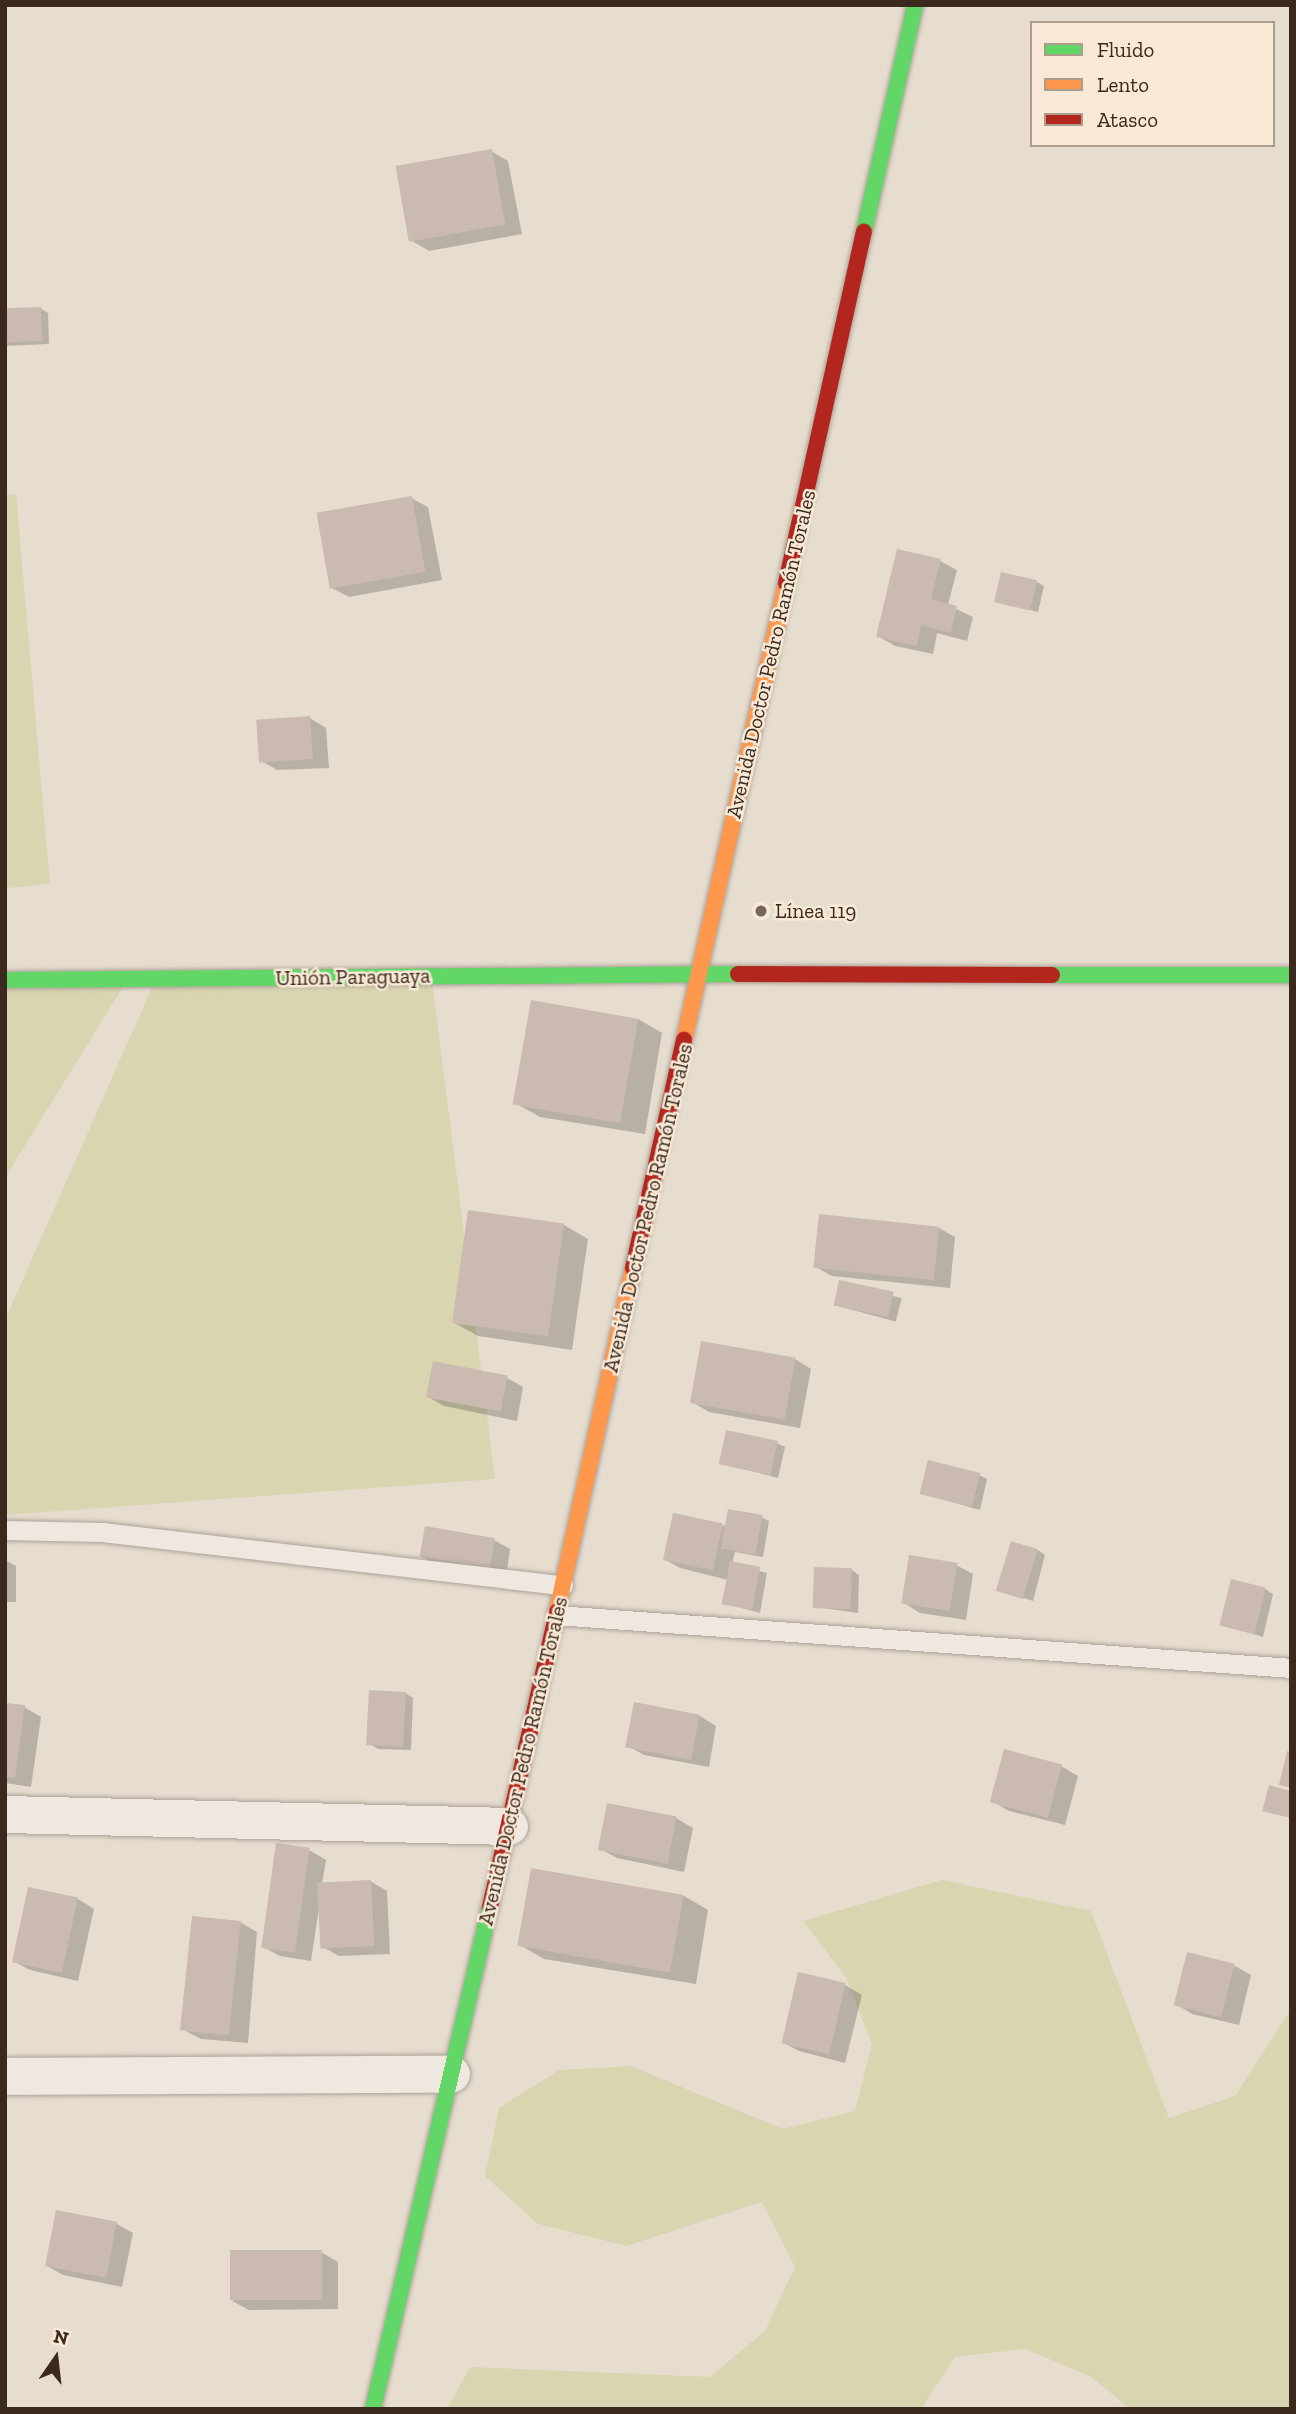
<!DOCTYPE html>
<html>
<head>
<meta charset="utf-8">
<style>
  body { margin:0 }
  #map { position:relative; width:1296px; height:2414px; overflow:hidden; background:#e6ddcf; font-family:"Zilla Slab",serif }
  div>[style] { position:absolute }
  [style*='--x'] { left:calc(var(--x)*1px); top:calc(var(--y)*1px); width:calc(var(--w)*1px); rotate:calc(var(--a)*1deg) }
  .green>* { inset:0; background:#d9d5b1 }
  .shadow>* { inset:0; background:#0003; transform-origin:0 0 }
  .building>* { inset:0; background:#cabaaf; transform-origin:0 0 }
  .roads { filter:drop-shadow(0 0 2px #aca297) drop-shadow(0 0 2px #aca297) }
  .lane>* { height:19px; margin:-9.5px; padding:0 9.5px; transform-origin:9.5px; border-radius:9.5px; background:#eee8e0 }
  .street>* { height:37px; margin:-18.5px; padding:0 18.5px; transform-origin:18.5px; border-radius:18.5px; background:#eee8e0 }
  .fast>* { height:16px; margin:-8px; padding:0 8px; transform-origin:8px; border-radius:8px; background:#63d668 }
  .slow>* { height:16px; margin:-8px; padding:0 8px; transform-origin:8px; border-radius:8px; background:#ff974d }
  .jam>* { height:16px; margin:-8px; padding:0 8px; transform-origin:8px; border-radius:8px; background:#b3261e }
  .dots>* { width:19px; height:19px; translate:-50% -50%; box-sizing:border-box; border:4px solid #f7e9d5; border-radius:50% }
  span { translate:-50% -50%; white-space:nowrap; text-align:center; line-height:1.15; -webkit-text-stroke:5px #f7e9d5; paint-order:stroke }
  .street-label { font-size:21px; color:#3b291e }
  .poi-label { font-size:21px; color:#3b291e }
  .left { translate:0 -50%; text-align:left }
  .frame { position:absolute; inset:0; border:7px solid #3b291e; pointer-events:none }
  .legend { position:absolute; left:1030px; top:21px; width:245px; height:126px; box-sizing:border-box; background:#f7e9d5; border:2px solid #ac9c8c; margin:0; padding:9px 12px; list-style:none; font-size:21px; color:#3b291e }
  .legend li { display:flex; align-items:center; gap:14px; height:35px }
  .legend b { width:35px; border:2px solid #ac9c8c }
  .north { position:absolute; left:21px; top:2323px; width:70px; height:70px; -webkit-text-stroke:5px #f7e9d5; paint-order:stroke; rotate:14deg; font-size:19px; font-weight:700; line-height:28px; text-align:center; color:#3b291e }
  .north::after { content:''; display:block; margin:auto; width:24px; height:32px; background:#3b291e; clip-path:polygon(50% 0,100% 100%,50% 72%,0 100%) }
</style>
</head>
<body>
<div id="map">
  <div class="green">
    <div style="clip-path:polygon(16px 494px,50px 884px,5px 888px,5px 495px)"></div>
    <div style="clip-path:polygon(432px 980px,495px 1479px,5px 1515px,5px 1320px,153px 985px)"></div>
    <div style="clip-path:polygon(5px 981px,126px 982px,5px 1178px)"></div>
    <div style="clip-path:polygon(942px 1880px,1091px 1911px,1169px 2118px,1235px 2096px,1291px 2009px,1291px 2409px,1130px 2409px,1090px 2376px,1025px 2349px,955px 2357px,921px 2409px,447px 2409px,470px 2367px,710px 2377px,765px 2331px,795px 2267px,762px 2202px,626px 2246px,538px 2224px,485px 2176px,499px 2108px,559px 2070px,631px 2066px,783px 2129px,855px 2111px,872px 2044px,846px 1978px,803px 1921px)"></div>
  </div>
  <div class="shadow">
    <div style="clip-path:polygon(491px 151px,508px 161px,522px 234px,429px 251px,412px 241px)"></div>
    <div style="clip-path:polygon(40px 308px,48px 313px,49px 344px,5px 346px,5px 310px)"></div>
    <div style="clip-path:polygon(411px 498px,428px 507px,442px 580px,349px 597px,332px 588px)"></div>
    <div style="clip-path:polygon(940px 561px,957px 570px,948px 605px,973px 617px,967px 641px,937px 633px,933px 654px,895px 646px,878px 636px)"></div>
    <div style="clip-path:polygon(1037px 582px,1044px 586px,1038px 612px,996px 601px)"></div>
    <div style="clip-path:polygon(310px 718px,326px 728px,329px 768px,277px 770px,260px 760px)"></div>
    <div style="clip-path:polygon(638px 1019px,662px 1033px,645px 1134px,540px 1117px,515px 1103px)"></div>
    <div style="clip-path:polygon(821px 1216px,939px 1228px,955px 1237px,950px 1288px,832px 1276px,816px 1267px)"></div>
    <div style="clip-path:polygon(564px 1225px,588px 1239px,572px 1350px,478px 1336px,453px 1322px)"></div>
    <div style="left:841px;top:1282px;width:63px;height:24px;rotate:15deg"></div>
    <div style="clip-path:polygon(795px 1359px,811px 1369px,800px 1428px,709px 1412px,692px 1402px)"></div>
    <div style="clip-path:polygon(507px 1378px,523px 1387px,517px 1421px,444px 1406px,428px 1397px)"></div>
    <div style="clip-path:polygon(777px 1443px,785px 1447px,778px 1478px,721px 1463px)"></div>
    <div style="clip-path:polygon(979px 1475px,987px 1479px,980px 1510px,923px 1494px)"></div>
    <div style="clip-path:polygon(761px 1517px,769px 1521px,763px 1557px,735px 1552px,732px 1564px,767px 1573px,760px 1613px,724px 1603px,728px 1580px,680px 1568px,664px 1559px,722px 1526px)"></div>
    <div style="clip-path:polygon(494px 1540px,510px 1549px,506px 1577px,439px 1566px,422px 1557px)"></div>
    <div style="clip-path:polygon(1038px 1550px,1045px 1555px,1033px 1601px,999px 1590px)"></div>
    <div style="clip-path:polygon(5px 1560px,16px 1566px,16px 1602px,5px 1602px)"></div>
    <div style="clip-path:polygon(956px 1565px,973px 1574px,966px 1620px,920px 1613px,904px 1603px)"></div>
    <div style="clip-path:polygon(852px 1570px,859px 1575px,858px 1613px,815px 1607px)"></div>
    <div style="clip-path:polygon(1265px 1589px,1273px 1594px,1263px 1637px,1223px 1625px)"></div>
    <div style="clip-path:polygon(405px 1693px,413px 1698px,411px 1750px,378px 1749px,370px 1744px)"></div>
    <div style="clip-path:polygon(5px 1704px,24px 1707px,41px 1717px,31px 1787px,5px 1783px)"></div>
    <div style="clip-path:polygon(700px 1716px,716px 1726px,709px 1767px,644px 1755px,628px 1746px)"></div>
    <div style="clip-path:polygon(1061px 1766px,1078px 1776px,1065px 1825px,1009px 1811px,992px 1801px)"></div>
    <div style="clip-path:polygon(676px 1818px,693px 1828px,684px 1872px,617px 1858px,600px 1849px)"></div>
    <div style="clip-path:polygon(309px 1850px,326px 1860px,322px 1884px,370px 1881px,387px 1891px,390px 1954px,339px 1956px,323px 1947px,319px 1908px,311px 1961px,280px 1956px,263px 1947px)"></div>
    <div style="clip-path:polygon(684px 1896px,708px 1910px,696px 1984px,544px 1959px,520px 1945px)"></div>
    <div style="clip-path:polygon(78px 1899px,94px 1909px,78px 1981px,30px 1970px,13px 1961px)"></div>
    <div style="clip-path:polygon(240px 1922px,257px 1932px,248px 2043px,201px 2039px,184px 2030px)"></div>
    <div style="clip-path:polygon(1235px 1966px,1251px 1975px,1239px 2025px,1192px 2014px,1176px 2004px)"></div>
    <div style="clip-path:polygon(845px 1985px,862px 1995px,845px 2063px,799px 2051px,782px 2042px)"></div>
    <div style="clip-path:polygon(58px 2212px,117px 2224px,133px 2233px,122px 2287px,63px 2275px,47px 2266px)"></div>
    <div style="clip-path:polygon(321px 2252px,338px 2262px,338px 2309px,249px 2310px,232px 2301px)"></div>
  </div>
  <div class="building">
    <div style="left:492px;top:149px;width:77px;height:98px;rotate:80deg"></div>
    <div style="left:41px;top:307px;width:34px;height:36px;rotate:88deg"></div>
    <div style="left:412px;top:496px;width:77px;height:97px;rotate:80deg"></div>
    <div style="clip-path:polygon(897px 549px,941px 559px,931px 599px,957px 606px,951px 633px,921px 625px,917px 646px,876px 637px)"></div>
    <div style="left:1001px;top:572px;width:37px;height:31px;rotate:13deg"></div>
    <div style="left:310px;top:716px;width:43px;height:54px;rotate:86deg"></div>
    <div style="left:531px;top:1000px;width:109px;height:106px;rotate:10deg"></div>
    <div style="left:468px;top:1210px;width:97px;height:114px;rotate:8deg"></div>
    <div style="left:819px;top:1214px;width:121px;height:54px;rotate:6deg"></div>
    <div style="left:839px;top:1280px;width:56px;height:26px;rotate:12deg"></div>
    <div style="left:701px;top:1341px;width:96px;height:63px;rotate:10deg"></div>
    <div style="left:433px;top:1361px;width:76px;height:37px;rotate:11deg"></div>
    <div style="left:726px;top:1430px;width:53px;height:35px;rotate:12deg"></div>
    <div style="left:928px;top:1460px;width:54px;height:35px;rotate:14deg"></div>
    <div style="left:728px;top:1509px;width:35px;height:40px;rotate:10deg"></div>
    <div style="left:673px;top:1513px;width:51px;height:48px;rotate:12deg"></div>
    <div style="left:425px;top:1526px;width:71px;height:31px;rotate:10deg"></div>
    <div style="left:1011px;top:1541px;width:28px;height:52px;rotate:17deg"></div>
    <div style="left:909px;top:1555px;width:49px;height:49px;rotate:9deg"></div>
    <div style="left:730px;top:1561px;width:31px;height:44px;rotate:11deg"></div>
    <div style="left:814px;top:1567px;width:38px;height:41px;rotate:2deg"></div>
    <div style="left:1231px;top:1579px;width:36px;height:48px;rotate:14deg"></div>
    <div style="left:369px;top:1690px;width:37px;height:55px;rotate:3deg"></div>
    <div style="left:634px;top:1702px;width:67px;height:46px;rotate:11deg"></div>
    <div style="clip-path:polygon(5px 1703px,25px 1705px,15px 1778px,5px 1777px)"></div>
    <div style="left:1004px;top:1749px;width:60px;height:55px;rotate:15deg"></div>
    <div style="clip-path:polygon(1287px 1751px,1291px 1752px,1291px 1788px,1279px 1785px)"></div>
    <div style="clip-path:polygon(1269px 1785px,1291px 1791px,1291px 1818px,1262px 1811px)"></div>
    <div style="left:607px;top:1803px;width:71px;height:48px;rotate:11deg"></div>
    <div style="left:276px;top:1843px;width:34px;height:106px;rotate:8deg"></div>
    <div style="left:531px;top:1868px;width:155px;height:79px;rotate:10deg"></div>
    <div style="left:371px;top:1880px;width:66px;height:54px;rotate:87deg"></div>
    <div style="left:28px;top:1887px;width:51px;height:77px;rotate:12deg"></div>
    <div style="left:192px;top:1916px;width:49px;height:115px;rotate:6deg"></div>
    <div style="left:1187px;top:1952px;width:49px;height:55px;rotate:14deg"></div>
    <div style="left:798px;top:1972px;width:49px;height:73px;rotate:13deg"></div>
    <div style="left:56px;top:2210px;width:62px;height:57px;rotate:11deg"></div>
    <div style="left:322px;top:2250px;width:50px;height:92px;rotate:90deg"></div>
  </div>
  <div class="roads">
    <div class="lane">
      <div style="--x:5;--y:1530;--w:97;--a:1.2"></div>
      <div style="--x:102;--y:1532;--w:464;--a:6.6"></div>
      <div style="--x:556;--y:1615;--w:737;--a:4.12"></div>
    </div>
    <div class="street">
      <div style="--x:5;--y:1814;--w:504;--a:1.36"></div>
      <div style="--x:5;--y:2076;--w:446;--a:-0.3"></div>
    </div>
    <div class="fast">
      <div style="--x:864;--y:232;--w:233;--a:-77.3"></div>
      <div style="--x:1052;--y:975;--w:239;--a:0"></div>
      <div style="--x:5;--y:980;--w:733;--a:-0.47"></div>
      <div style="--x:373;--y:2409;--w:515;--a:-76.88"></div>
    </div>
    <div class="slow">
      <div style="--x:684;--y:1040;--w:468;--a:-77.4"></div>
      <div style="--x:557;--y:1611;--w:351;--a:-77.5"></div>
    </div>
    <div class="jam">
      <div style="--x:786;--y:583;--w:360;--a:-77.5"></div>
      <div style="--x:738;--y:974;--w:314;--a:0.2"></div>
      <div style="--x:633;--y:1268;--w:234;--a:-77.4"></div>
      <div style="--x:490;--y:1907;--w:303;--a:-77.2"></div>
    </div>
  </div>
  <div class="dots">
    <div style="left:761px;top:911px;background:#77685c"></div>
  </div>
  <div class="street-label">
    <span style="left:771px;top:654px;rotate:-77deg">Avenida Doctor Pedro Ramón Torales</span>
    <span style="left:353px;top:977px;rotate:-1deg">Unión Paraguaya</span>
    <span style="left:648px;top:1208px;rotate:-77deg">Avenida Doctor Pedro Ramón Torales</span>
    <span style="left:523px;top:1761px;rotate:-77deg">Avenida Doctor Pedro Ramón Torales</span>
  </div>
  <div class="poi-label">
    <span class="left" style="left:775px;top:911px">Línea 119</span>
  </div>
  <div class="frame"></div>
  <ul class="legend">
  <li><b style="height:9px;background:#63d668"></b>Fluido</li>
  <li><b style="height:9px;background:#ff974d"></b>Lento</li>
  <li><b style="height:9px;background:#b3261e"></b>Atasco</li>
  </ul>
  <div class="north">N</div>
</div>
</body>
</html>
